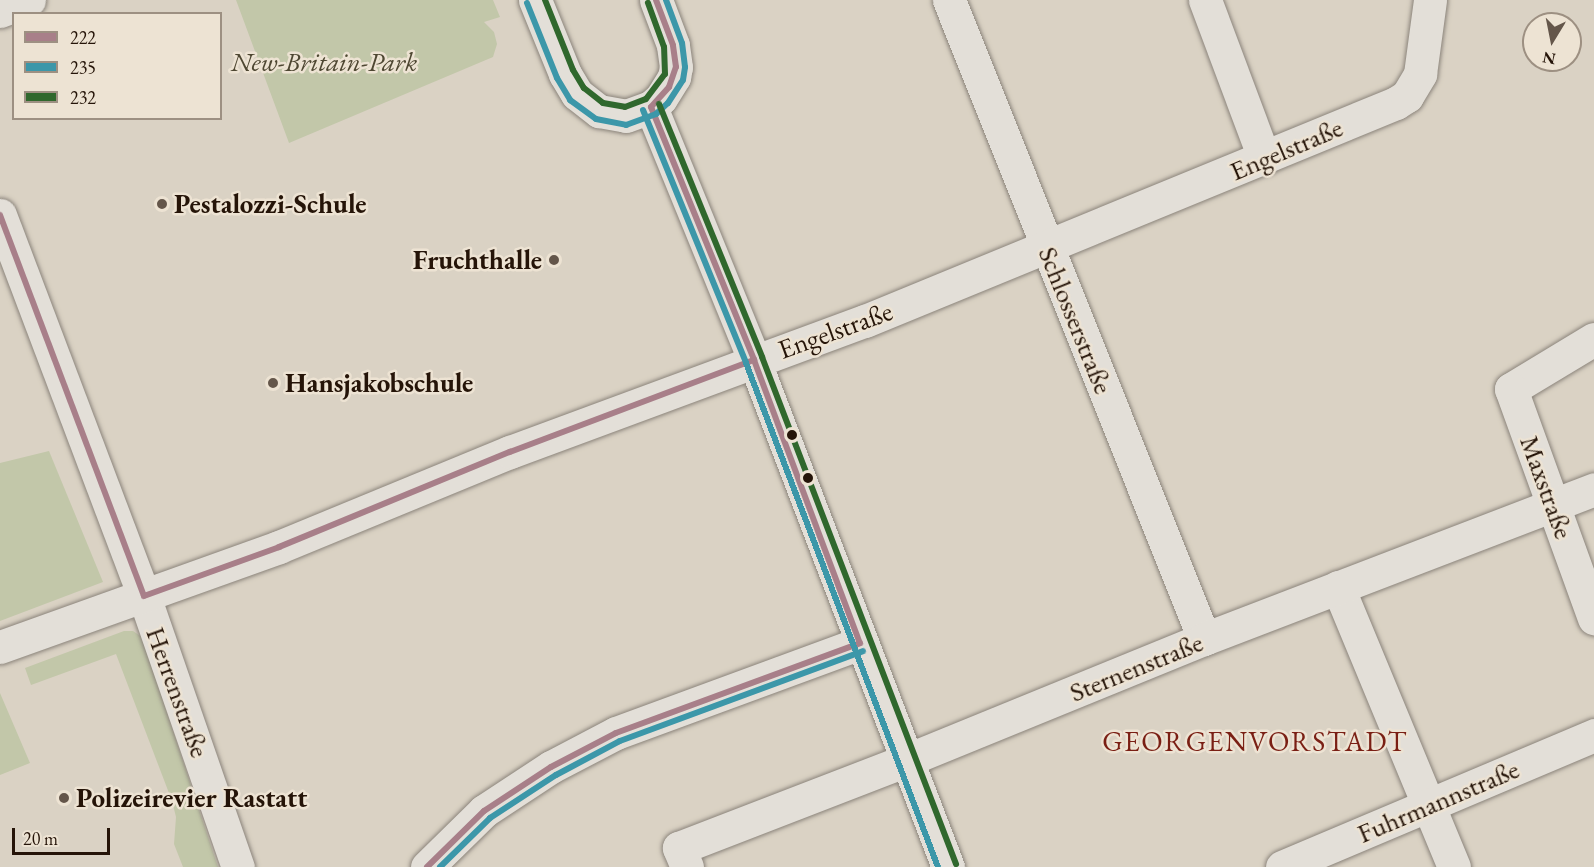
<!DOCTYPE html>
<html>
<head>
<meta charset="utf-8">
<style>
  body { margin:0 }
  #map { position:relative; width:1594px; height:867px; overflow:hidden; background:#dad2c4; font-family:"EB Garamond",serif }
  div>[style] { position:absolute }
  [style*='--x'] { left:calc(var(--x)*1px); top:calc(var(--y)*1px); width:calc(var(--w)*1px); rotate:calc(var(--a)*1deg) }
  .green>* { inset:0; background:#c2c7a9 }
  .roads { filter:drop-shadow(0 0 2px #8b847b) drop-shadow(0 0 2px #8b847b) }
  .street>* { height:33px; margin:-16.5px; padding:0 16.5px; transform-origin:16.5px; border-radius:16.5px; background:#e3dfd8 }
  .bus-1>* { height:6px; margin:-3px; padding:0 3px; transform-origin:3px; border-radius:3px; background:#a87f89 }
  .bus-2>* { height:6px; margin:-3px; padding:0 3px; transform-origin:3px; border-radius:3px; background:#3c97a9 }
  .bus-3>* { height:6px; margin:-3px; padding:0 3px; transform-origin:3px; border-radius:3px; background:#30682d }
  .dots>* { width:16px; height:16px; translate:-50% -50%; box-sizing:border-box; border:3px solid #ede3d3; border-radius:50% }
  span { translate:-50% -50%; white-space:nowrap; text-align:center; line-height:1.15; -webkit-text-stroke:5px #ede3d3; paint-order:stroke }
  .park-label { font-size:27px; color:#4e4732; font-style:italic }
  .street-label { font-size:27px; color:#251408 }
  .poi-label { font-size:27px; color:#251408; font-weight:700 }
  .left { translate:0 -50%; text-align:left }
  .right { translate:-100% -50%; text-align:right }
  .neighbourhood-label { font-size:28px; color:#7a1f14; letter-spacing:1.5px }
  .legend { position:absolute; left:12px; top:12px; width:210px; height:108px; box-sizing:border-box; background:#ede3d3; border:2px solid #9d9082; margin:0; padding:8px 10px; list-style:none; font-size:18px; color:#251408 }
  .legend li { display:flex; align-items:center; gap:12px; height:30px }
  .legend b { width:30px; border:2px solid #9d9082 }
  .north { position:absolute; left:1522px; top:12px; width:60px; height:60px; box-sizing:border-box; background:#ede3d3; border:2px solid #9d9082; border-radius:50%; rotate:190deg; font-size:16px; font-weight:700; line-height:24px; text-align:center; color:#251408 }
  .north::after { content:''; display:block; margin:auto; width:21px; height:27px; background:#64564a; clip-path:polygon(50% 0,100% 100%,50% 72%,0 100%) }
  .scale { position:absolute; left:12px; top:828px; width:98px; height:27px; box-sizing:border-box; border:3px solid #251408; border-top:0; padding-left:8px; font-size:18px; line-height:21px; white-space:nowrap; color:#251408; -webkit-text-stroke:4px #ede3d3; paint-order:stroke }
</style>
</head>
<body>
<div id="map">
  <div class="green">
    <div style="clip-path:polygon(236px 0,493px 0,500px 17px,484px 22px,494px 32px,497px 44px,493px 57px,289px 143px)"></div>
    <div style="clip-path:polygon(49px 451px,103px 582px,0 621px,0 463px)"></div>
    <div style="clip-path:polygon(124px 631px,133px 631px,142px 637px,218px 867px,183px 867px,174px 844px,176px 817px,172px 801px,116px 654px,31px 685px,25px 668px)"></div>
    <div style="clip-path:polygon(0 693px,30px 763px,0 775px)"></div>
  </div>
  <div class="roads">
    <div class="street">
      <div style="--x:535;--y:0;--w:80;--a:67.9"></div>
      <div style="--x:565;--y:74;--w:23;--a:59"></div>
      <div style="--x:577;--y:94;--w:28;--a:38"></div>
      <div style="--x:599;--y:111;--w:27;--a:10"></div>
      <div style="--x:626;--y:116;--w:27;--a:-20"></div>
      <div style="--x:651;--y:107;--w:13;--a:-42"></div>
      <div style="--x:661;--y:98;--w:25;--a:-58"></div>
      <div style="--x:674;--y:77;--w:10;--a:-79"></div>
      <div style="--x:676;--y:67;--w:22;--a:-98"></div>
      <div style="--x:673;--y:45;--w:48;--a:-110.7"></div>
      <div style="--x:949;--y:0;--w:688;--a:68.24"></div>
      <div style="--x:1205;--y:0;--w:169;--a:69.5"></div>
      <div style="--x:0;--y:11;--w:31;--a:-21"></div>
      <div style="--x:651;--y:107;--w:273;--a:67.8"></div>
      <div style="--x:754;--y:360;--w:543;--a:69.06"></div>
      <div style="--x:0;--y:215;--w:407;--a:69.3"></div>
      <div style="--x:144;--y:596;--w:287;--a:70.9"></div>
      <div style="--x:1594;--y:339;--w:97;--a:148.9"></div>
      <div style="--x:1511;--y:389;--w:244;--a:70.1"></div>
      <div style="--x:1338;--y:587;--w:303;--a:67.5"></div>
      <div style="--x:0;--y:647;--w:296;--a:-19.7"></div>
      <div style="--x:279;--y:547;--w:250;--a:-22.4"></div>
      <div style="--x:510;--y:452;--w:378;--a:-20.3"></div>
      <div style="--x:865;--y:321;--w:574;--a:-22.32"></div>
      <div style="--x:1396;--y:103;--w:13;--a:-32"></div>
      <div style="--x:1407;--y:96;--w:26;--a:-59"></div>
      <div style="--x:1420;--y:74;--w:75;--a:-82.3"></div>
      <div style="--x:427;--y:867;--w:80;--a:-44.5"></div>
      <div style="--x:484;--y:811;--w:80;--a:-33.3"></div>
      <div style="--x:551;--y:767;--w:73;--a:-27.6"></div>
      <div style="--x:616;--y:733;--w:260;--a:-20.2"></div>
      <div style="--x:687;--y:867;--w:21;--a:-113"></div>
      <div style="--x:679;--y:848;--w:244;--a:-21.1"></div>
      <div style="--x:907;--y:760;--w:321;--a:-22.2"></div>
      <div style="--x:1204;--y:639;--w:418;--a:-21"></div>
      <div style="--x:1282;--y:867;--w:339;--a:-22.9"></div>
    </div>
  </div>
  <div class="bus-1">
    <div style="--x:651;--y:107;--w:273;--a:67.8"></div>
    <div style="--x:754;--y:360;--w:302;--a:69.5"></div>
    <div style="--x:651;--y:107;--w:27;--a:-48"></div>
    <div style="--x:669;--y:87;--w:21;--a:-71"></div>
    <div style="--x:676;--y:67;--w:22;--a:-98"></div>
    <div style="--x:673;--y:45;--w:48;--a:-110.7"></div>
    <div style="--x:0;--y:215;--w:407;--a:69.3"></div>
    <div style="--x:144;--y:596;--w:144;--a:-19.9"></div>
    <div style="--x:279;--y:547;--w:250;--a:-22.4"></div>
    <div style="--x:510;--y:452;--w:261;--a:-20.7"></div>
    <div style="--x:427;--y:867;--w:80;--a:-44.5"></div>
    <div style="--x:484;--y:811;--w:80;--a:-33.3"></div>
    <div style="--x:551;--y:767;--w:73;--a:-27.6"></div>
    <div style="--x:616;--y:733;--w:260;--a:-20.2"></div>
  </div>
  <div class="bus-2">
    <div style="--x:527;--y:3;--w:81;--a:68.2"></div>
    <div style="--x:557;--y:78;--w:26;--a:59"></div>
    <div style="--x:570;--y:100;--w:32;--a:36"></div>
    <div style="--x:596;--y:119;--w:31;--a:11"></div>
    <div style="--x:626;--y:125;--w:32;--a:-20"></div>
    <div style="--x:656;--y:114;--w:16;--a:-43"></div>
    <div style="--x:668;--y:103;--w:27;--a:-57"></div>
    <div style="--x:683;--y:80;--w:13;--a:-81"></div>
    <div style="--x:685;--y:67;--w:24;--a:-97"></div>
    <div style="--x:682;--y:43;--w:46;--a:-110.4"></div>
    <div style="--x:643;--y:110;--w:273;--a:67.8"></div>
    <div style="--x:746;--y:363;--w:539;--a:69.15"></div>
    <div style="--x:440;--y:867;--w:70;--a:-44.4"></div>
    <div style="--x:490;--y:818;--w:79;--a:-33.1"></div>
    <div style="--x:556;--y:775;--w:72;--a:-28"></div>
    <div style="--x:620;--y:741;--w:259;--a:-20.3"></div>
  </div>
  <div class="bus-3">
    <div style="--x:545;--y:0;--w:75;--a:68.2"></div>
    <div style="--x:573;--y:70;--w:21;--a:59"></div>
    <div style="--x:584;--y:88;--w:24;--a:38"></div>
    <div style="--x:603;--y:103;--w:22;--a:10"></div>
    <div style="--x:625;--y:107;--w:22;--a:-21"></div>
    <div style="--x:646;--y:99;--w:31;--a:-53"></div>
    <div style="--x:665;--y:74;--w:27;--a:-92"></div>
    <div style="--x:664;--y:47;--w:47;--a:-110"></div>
    <div style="--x:659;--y:104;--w:273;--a:67.8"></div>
    <div style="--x:762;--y:357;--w:543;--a:69.06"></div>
  </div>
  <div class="dots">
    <div style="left:162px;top:204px;background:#64564a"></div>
    <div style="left:554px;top:260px;background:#64564a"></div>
    <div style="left:273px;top:383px;background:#64564a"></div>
    <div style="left:792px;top:435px;background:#251408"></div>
    <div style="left:808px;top:478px;background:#251408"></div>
    <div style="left:64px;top:798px;background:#64564a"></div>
  </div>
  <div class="park-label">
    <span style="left:324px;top:62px">New-Britain-Park</span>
  </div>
  <div class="street-label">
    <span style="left:1286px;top:149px;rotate:-23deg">Engelstraße</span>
    <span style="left:1076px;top:320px;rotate:68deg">Schlosserstraße</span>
    <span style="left:835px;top:330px;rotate:-20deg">Engelstraße</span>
    <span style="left:1547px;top:487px;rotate:70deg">Maxstraße</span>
    <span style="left:1136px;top:667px;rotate:-22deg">Sternenstraße</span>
    <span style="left:178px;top:692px;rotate:70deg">Herrenstraße</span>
    <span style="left:1438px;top:801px;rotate:-23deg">Fuhrmannstraße</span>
  </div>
  <div class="poi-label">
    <span class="left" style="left:174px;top:204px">Pestalozzi-Schule</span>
    <span class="right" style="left:542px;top:260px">Fruchthalle</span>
    <span class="left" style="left:285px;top:383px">Hansjakobschule</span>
    <span class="left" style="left:76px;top:798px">Polizeirevier Rastatt</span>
  </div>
  <div class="neighbourhood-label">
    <span style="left:1255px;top:741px">GEORGENVORSTADT</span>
  </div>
  <ul class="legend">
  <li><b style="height:8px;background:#a87f89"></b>222</li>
  <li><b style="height:8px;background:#3c97a9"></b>235</li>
  <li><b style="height:8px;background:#30682d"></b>232</li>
  </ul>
  <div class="north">N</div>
  <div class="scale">20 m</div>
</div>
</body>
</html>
